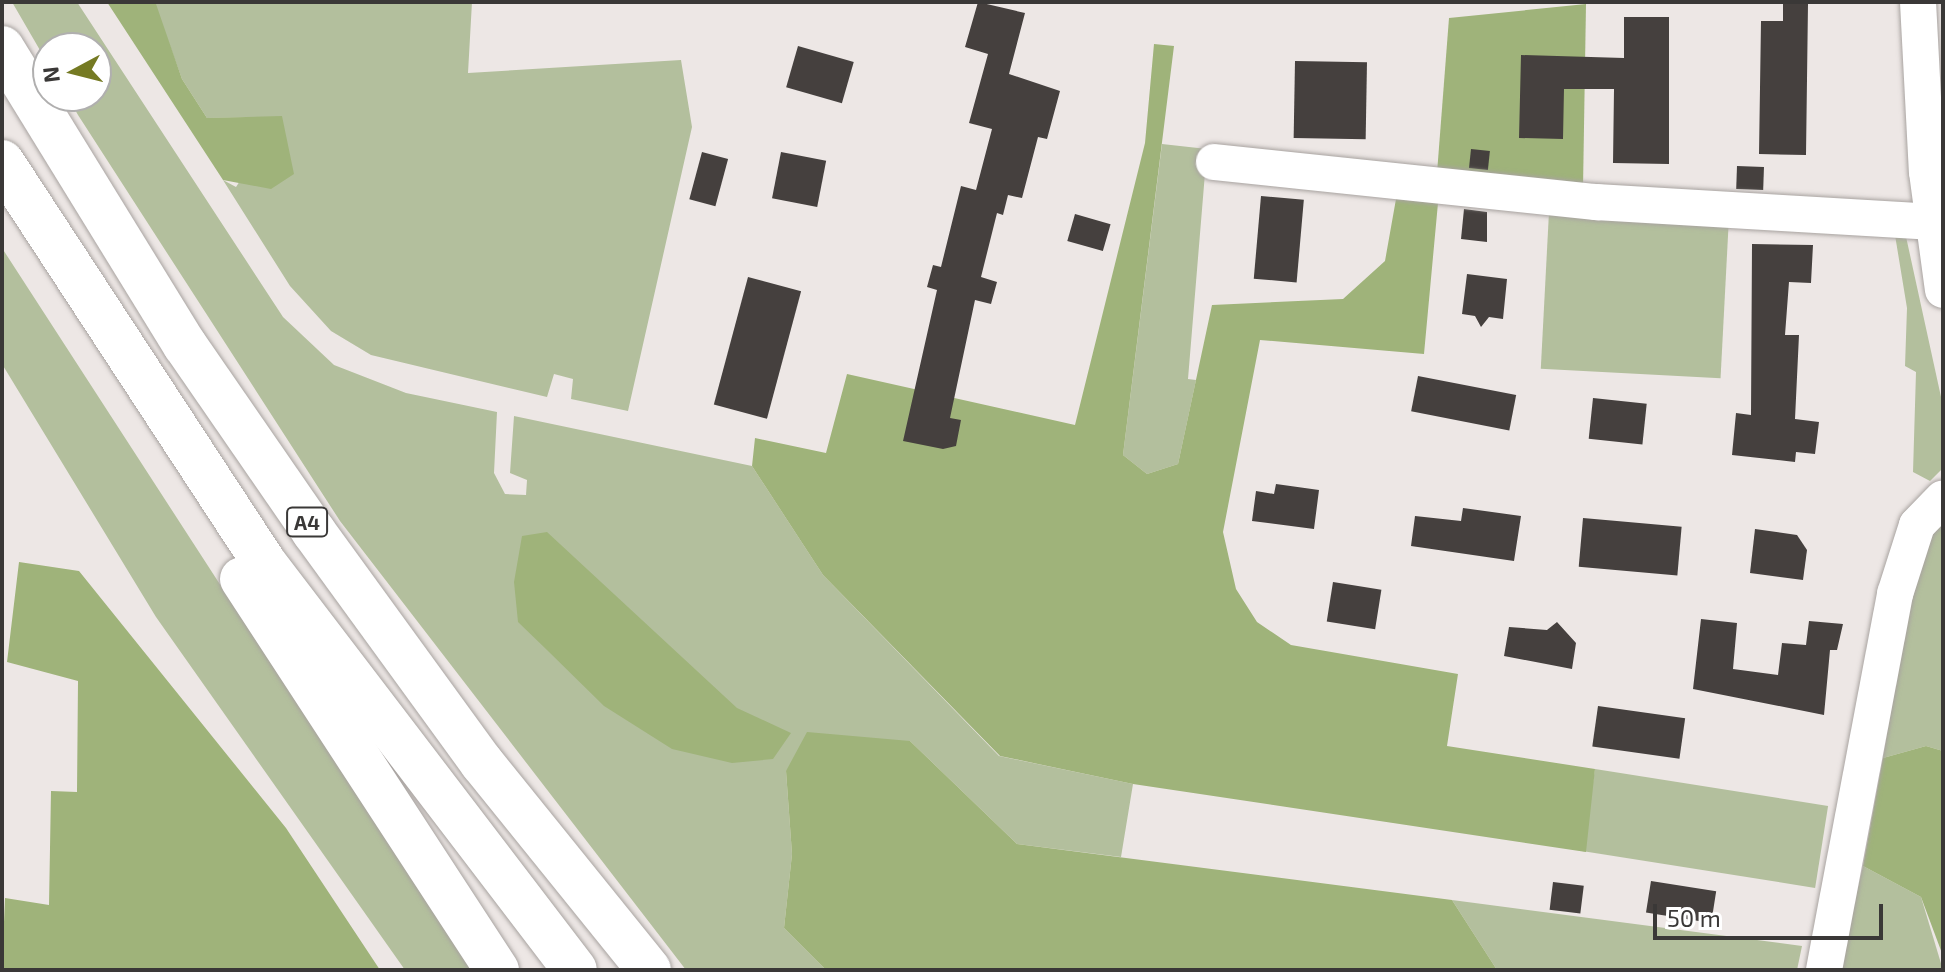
<!DOCTYPE html>
<html>
<head>
<meta charset="utf-8">
<style>
  body { margin:0 }
  #map { position:relative; width:1945px; height:972px; overflow:hidden; background:#ede7e5; font-family:"Exo 2",sans-serif }
  div>[style] { position:absolute }
  [style*='--x'] { left:calc(var(--x)*1px); top:calc(var(--y)*1px); width:calc(var(--w)*1px); rotate:calc(var(--a)*1deg) }
  .green>* { inset:0; background:#b3bf9d; transform-origin:0 0 }
  .forest>* { inset:0; background:#9fb37a }
  .building>* { inset:0; background:#45403e; transform-origin:0 0 }
  .roads { filter:drop-shadow(0 0 2px #a8a3a0) drop-shadow(0 0 2px #a8a3a0) }
  .minor>* { height:36px; margin:-18px; padding:0 18px; transform-origin:18px; border-radius:18px; background:#fff }
  .highway>* { height:44px; margin:-22px; padding:0 22px; transform-origin:22px; border-radius:22px; background:#fff }
  span { translate:-50% -50%; white-space:nowrap; text-align:center; line-height:1.15; -webkit-text-stroke:8px #fff; paint-order:stroke }
  .shield-label span { padding:2px 6px; background:#fff; border:2px solid; border-radius:6px; -webkit-text-stroke-width:0 }
  .shield-label { font-size:20px; color:#3a3837; font-weight:700 }
  .frame { position:absolute; inset:0; border:4px solid #3a3837; pointer-events:none }
  .north { position:absolute; left:32px; top:32px; width:80px; height:80px; box-sizing:border-box; background:#fff; border:2px solid #b0afaf; border-radius:50%; rotate:263deg; font-size:22px; font-weight:700; line-height:32px; text-align:center; color:#3a3837 }
  .north::after { content:''; display:block; margin:auto; width:28px; height:36px; background:#757a23; clip-path:polygon(50% 0,100% 100%,50% 72%,0 100%) }
  .scale { position:absolute; left:1653px; top:904px; width:230px; height:36px; box-sizing:border-box; border:4px solid #3a3837; border-top:0; padding-left:10px; font-size:24px; line-height:28px; white-space:nowrap; color:#3a3837; -webkit-text-stroke:6px #fff; paint-order:stroke }
</style>
</head>
<body>
<div id="map">
  <div class="green">
    <div style="clip-path:polygon(12px 2px,77px 2px,283px 317px,334px 365px,406px 393px,497px 412px,494px 473px,505px 494px,526px 495px,527px 480px,510px 473px,514px 416px,752px 466px,823px 575px,999px 756px,1133px 784px,1121px 857px,1017px 844px,910px 741px,786px 771px,792px 854px,784px 928px,826px 970px,686px 970px,340px 521px,78px 115px,67px 96px,96px 96px,96px 48px,48px 48px,48px 64px)"></div>
    <div style="clip-path:polygon(154px 2px,472px 2px,468px 73px,681px 60px,692px 127px,628px 411px,571px 399px,573px 379px,554px 374px,547px 397px,371px 355px,331px 331px,290px 286px,223px 180px,236px 187px,282px 117px,207px 118px,182px 79px)"></div>
    <div style="clip-path:polygon(1162px 144px,1207px 149px,1188px 379px,1196px 380px,1178px 464px,1147px 474px,1123px 455px)"></div>
    <div style="left:1549px;top:212px;width:180px;height:157px;rotate:3deg"></div>
    <div style="clip-path:polygon(1894px 229px,1905px 232px,1943px 406px,1943px 468px,1930px 481px,1913px 472px,1916px 372px,1905px 366px,1907px 308px)"></div>
    <div style="clip-path:polygon(2px 248px,256px 640px,473px 970px,405px 970px,156px 617px,2px 364px)"></div>
    <div style="clip-path:polygon(1943px 518px,1943px 751px,1926px 746px,1883px 758px,1917px 558px)"></div>
    <div style="left:1595px;top:769px;width:236px;height:83px;rotate:9deg"></div>
    <div style="clip-path:polygon(1863px 866px,1921px 897px,1943px 970px,1839px 970px)"></div>
    <div style="clip-path:polygon(1452px 900px,1802px 946px,1797px 970px,1497px 970px)"></div>
  </div>
  <div class="forest">
    <div style="clip-path:polygon(107px 2px,156px 4px,182px 79px,207px 118px,282px 116px,294px 174px,271px 189px,223px 180px)"></div>
    <div style="clip-path:polygon(1586px 4px,1583px 188px,1437px 173px,1449px 18px)"></div>
    <div style="clip-path:polygon(1154px 44px,1174px 46px,1123px 455px,1147px 474px,1178px 464px,1212px 305px,1343px 299px,1385px 261px,1396px 199px,1438px 203px,1424px 354px,1260px 340px,1223px 532px,1236px 589px,1257px 622px,1291px 645px,1458px 674px,1447px 746px,1595px 769px,1586px 852px,1133px 784px,1000px 756px,823px 575px,752px 466px,755px 438px,826px 453px,847px 374px,1075px 425px,1145px 143px)"></div>
    <div style="clip-path:polygon(547px 532px,737px 708px,791px 733px,773px 759px,732px 763px,672px 749px,604px 706px,547px 650px,518px 622px,514px 582px,522px 536px)"></div>
    <div style="clip-path:polygon(19px 562px,79px 571px,286px 828px,380px 970px,2px 970px,5px 898px,49px 905px,51px 791px,77px 792px,78px 681px,7px 662px)"></div>
    <div style="clip-path:polygon(807px 732px,910px 741px,1017px 844px,1452px 900px,1497px 970px,826px 970px,784px 928px,792px 854px,786px 771px)"></div>
    <div style="clip-path:polygon(1926px 746px,1943px 751px,1943px 956px,1921px 897px,1863px 866px,1883px 758px)"></div>
  </div>
  <div class="building">
    <div style="clip-path:polygon(978px 2px,1025px 13px,1009px 74px,1060px 91px,1047px 139px,1038px 137px,1022px 198px,1008px 195px,1003px 215px,997px 213px,981px 277px,997px 282px,991px 304px,975px 300px,950px 418px,961px 420px,956px 446px,943px 449px,903px 441px,937px 290px,927px 287px,933px 265px,941px 267px,961px 186px,976px 190px,992px 129px,969px 123px,988px 54px,965px 47px)"></div>
    <div style="clip-path:polygon(1783px 4px,1808px 4px,1806px 155px,1759px 154px,1761px 21px,1783px 21px)"></div>
    <div style="clip-path:polygon(1624px 17px,1669px 17px,1669px 164px,1613px 163px,1614px 89px,1564px 89px,1563px 139px,1519px 138px,1521px 55px,1624px 58px)"></div>
    <div style="left:798px;top:46px;width:58px;height:43px;rotate:16deg"></div>
    <div style="left:1295px;top:61px;width:72px;height:77px;rotate:1deg"></div>
    <div style="left:1471px;top:149px;width:19px;height:19px;rotate:6deg"></div>
    <div style="left:702px;top:152px;width:27px;height:49px;rotate:15deg"></div>
    <div style="left:781px;top:152px;width:46px;height:47px;rotate:11deg"></div>
    <div style="left:1737px;top:166px;width:27px;height:23px;rotate:2deg"></div>
    <div style="left:1261px;top:196px;width:43px;height:83px;rotate:5deg"></div>
    <div style="clip-path:polygon(1464px 209px,1487px 212px,1487px 242px,1461px 239px)"></div>
    <div style="left:1075px;top:214px;width:37px;height:28px;rotate:16deg"></div>
    <div style="clip-path:polygon(1752px 244px,1813px 245px,1811px 283px,1789px 282px,1785px 335px,1799px 335px,1795px 419px,1819px 422px,1815px 454px,1796px 452px,1795px 462px,1732px 455px,1736px 413px,1751px 415px)"></div>
    <div style="clip-path:polygon(1467px 274px,1507px 279px,1503px 319px,1489px 317px,1481px 327px,1475px 316px,1462px 314px)"></div>
    <div style="left:748px;top:277px;width:55px;height:132px;rotate:15deg"></div>
    <div style="left:1418px;top:376px;width:100px;height:36px;rotate:11deg"></div>
    <div style="left:1593px;top:398px;width:54px;height:41px;rotate:6deg"></div>
    <div style="clip-path:polygon(1276px 484px,1319px 490px,1314px 529px,1252px 521px,1256px 491px,1274px 494px)"></div>
    <div style="clip-path:polygon(1463px 508px,1521px 516px,1514px 561px,1411px 546px,1415px 516px,1461px 521px)"></div>
    <div style="left:1583px;top:518px;width:99px;height:49px;rotate:5deg"></div>
    <div style="clip-path:polygon(1755px 529px,1797px 535px,1807px 550px,1803px 580px,1750px 573px)"></div>
    <div style="left:1333px;top:582px;width:49px;height:40px;rotate:9deg"></div>
    <div style="clip-path:polygon(1701px 619px,1737px 623px,1733px 669px,1778px 675px,1782px 643px,1806px 645px,1809px 621px,1843px 624px,1837px 650px,1830px 650px,1824px 715px,1693px 689px)"></div>
    <div style="clip-path:polygon(1557px 622px,1576px 643px,1572px 669px,1504px 656px,1509px 627px,1547px 630px)"></div>
    <div style="left:1598px;top:706px;width:88px;height:41px;rotate:8deg"></div>
    <div style="left:1651px;top:881px;width:66px;height:32px;rotate:9deg"></div>
    <div style="left:1553px;top:882px;width:31px;height:28px;rotate:7deg"></div>
  </div>
  <div class="roads">
    <div class="minor">
      <div style="--x:1918;--y:2;--w:170;--a:87"></div>
      <div style="--x:1927;--y:172;--w:119;--a:82.3"></div>
      <div style="--x:1214;--y:162;--w:385;--a:6"></div>
      <div style="--x:1597;--y:202;--w:337;--a:3.4"></div>
      <div style="--x:1824;--y:970;--w:383;--a:-79.3"></div>
      <div style="--x:1895;--y:594;--w:72;--a:-72.3"></div>
      <div style="--x:1917;--y:525;--w:37;--a:-46"></div>
    </div>
    <div class="highway">
      <div style="--x:2;--y:48;--w:349;--a:58.4"></div>
      <div style="--x:185;--y:345;--w:227;--a:55.4"></div>
      <div style="--x:314;--y:532;--w:286;--a:54"></div>
      <div style="--x:482;--y:763;--w:266;--a:51.1"></div>
      <div style="--x:2;--y:162;--w:482;--a:56.8"></div>
      <div style="--x:266;--y:565;--w:509;--a:52.66"></div>
      <div style="--x:242;--y:579;--w:467;--a:56.9"></div>
    </div>
  </div>
  <div class="shield-label">
    <span style="left:307px;top:522px">A4</span>
  </div>
  <div class="frame"></div>
  <div class="north">N</div>
  <div class="scale">50 m</div>
</div>
</body>
</html>
